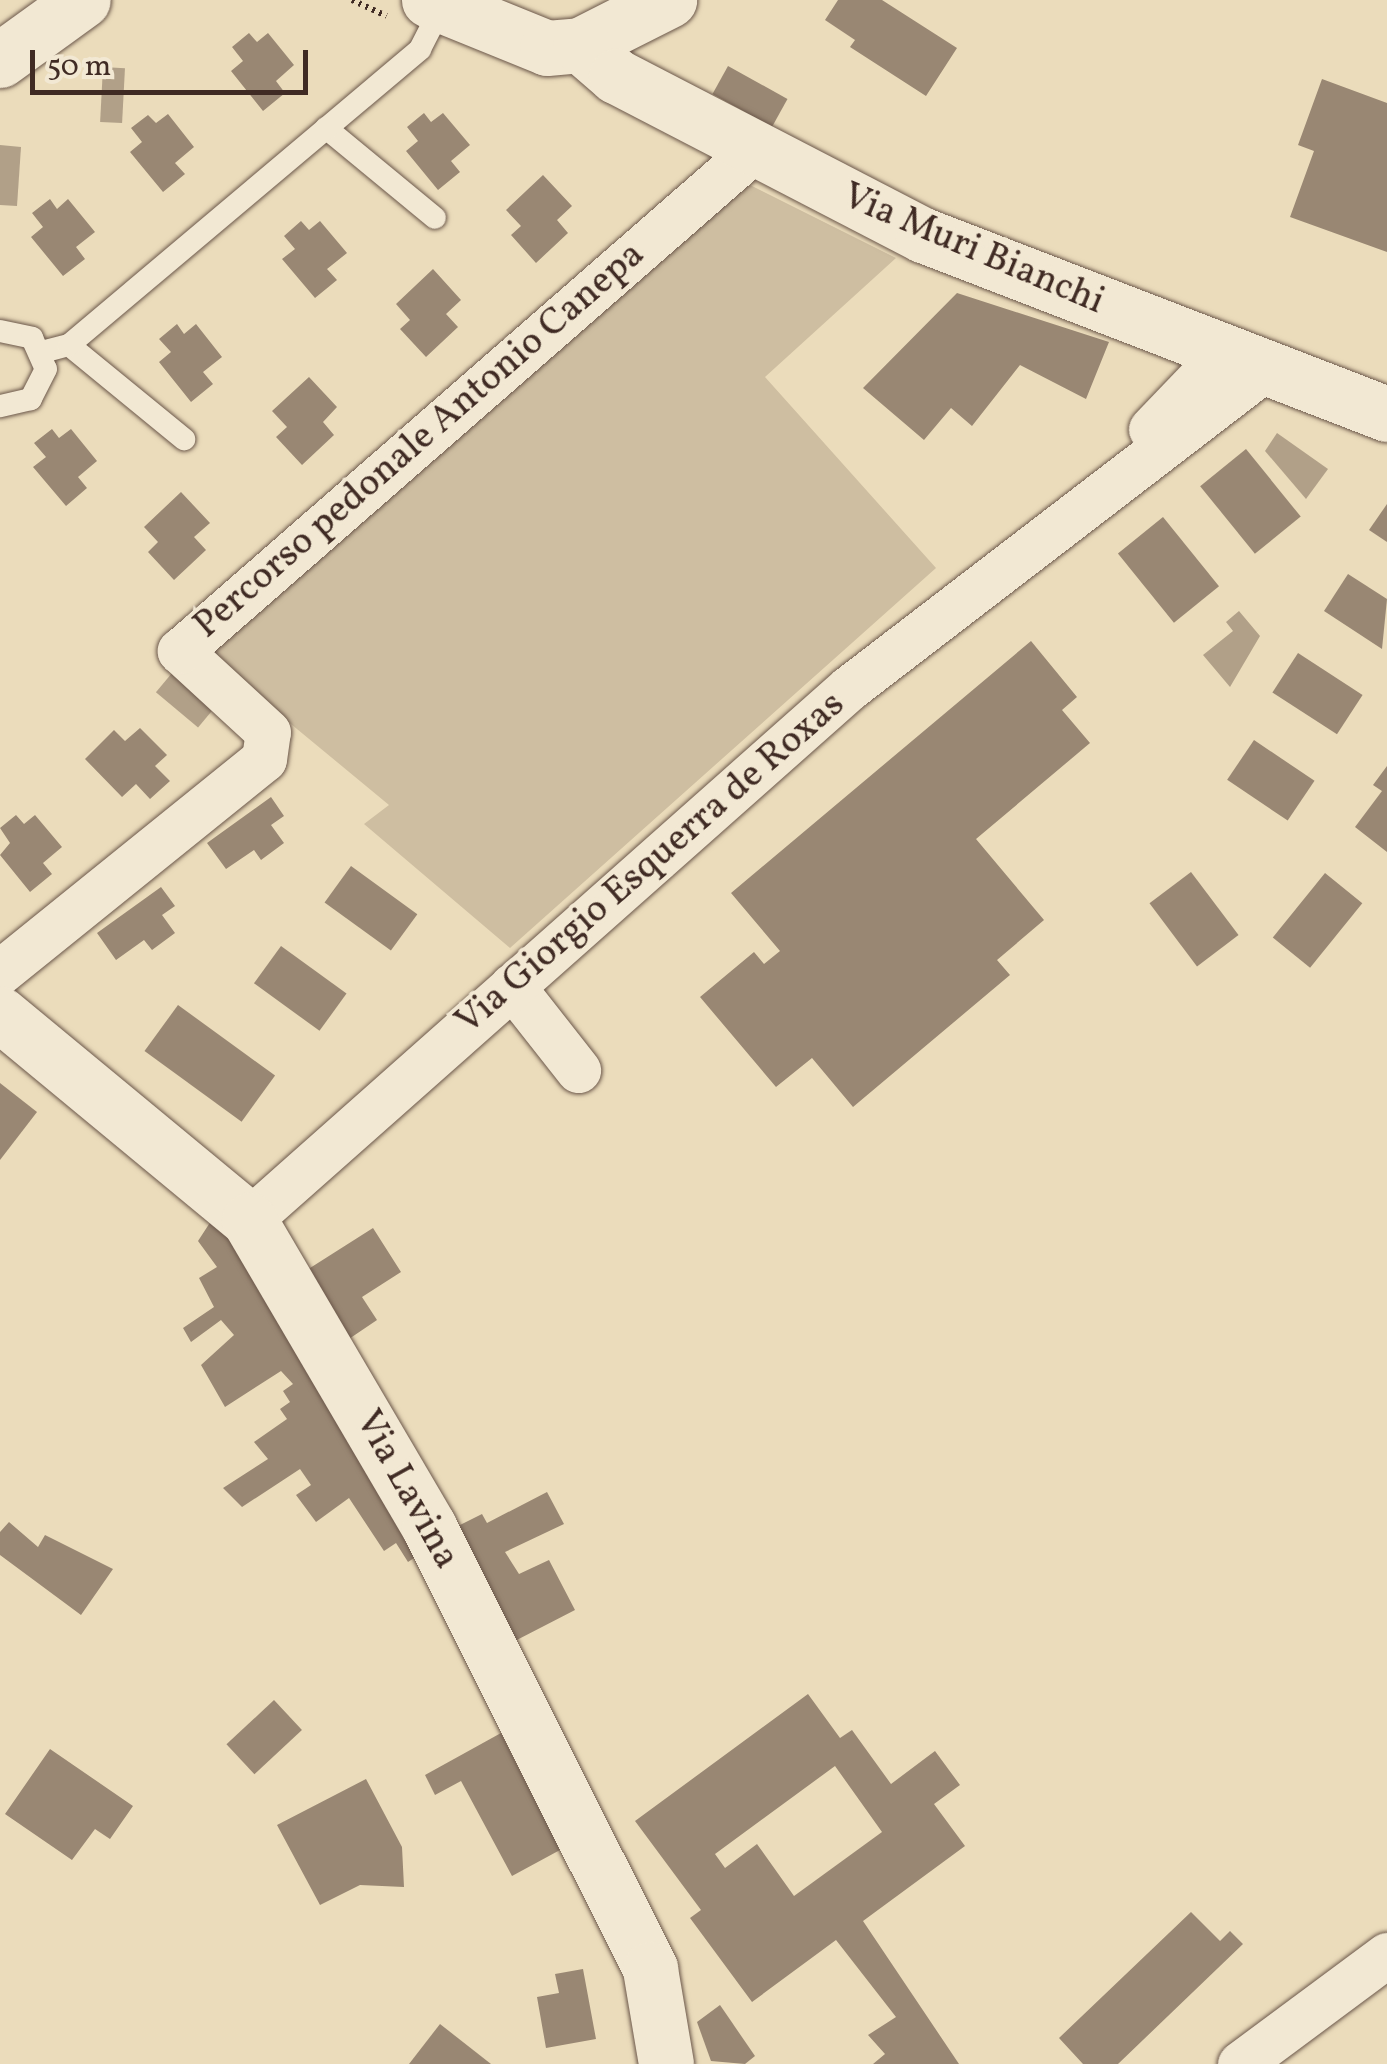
<!DOCTYPE html>
<html>
<head>
<meta charset="utf-8">
<style>
  body { margin:0 }
  #map { position:relative; width:1387px; height:2064px; overflow:hidden; background:#ebdcbb; font-family:Vollkorn,serif }
  div>[style] { position:absolute }
  [style*='--x'] { left:calc(var(--x)*1px); top:calc(var(--y)*1px); width:calc(var(--w)*1px); rotate:calc(var(--a)*1deg) }
  .green>* { inset:0; background:#cebea1 }
  .water>* { inset:0; background:#b1a088; transform-origin:0 0 }
  .building>* { inset:0; background:#998773; transform-origin:0 0 }
  .path>* { height:6px; margin-top:-3px; transform-origin:0; background:repeating-linear-gradient(90deg,#402b24 0 2.5px,transparent 0 7.5px) }
  .roads { filter:drop-shadow(0 0 2px #6b574a) drop-shadow(0 0 2px #6b574a) }
  .lane>* { height:22px; margin:-11px; padding:0 11px; transform-origin:11px; border-radius:11px; background:#f2e8d3 }
  .street>* { height:45px; margin:-22.5px; padding:0 22.5px; transform-origin:22.5px; border-radius:22.5px; background:#f2e8d3 }
  .secondary>* { height:55px; margin:-27.5px; padding:0 27.5px; transform-origin:27.5px; border-radius:27.5px; background:#f2e8d3 }
  span { translate:-50% -50%; white-space:nowrap; text-align:center; line-height:1.15; -webkit-text-stroke:8px #f2e8d3; paint-order:stroke }
  .street-label { font-size:38px; color:#402b24 }
  .scale { position:absolute; left:30px; top:50px; width:278px; height:45px; box-sizing:border-box; border:5px solid #402b24; border-top:0; padding-left:12px; font-size:30px; line-height:35px; white-space:nowrap; color:#402b24; -webkit-text-stroke:8px #f2e8d3; paint-order:stroke }
</style>
</head>
<body>
<div id="map">
  <div class="green">
    <div style="clip-path:polygon(744px 182px,896px 258px,765px 377px,936px 568px,510px 948px,364px 824px,389px 805px,199px 648px)"></div>
  </div>
  <div class="water">
    <div style="left:103px;top:67px;width:22px;height:55px;rotate:3deg"></div>
    <div style="clip-path:polygon(0 145px,21px 147px,17px 206px,0 205px)"></div>
    <div style="clip-path:polygon(1277px 433px,1328px 469px,1306px 499px,1265px 451px)"></div>
    <div style="clip-path:polygon(1239px 611px,1260px 636px,1230px 687px,1203px 655px,1233px 631px,1226px 622px)"></div>
    <div style="left:172px;top:673px;width:55px;height:25px;rotate:40deg"></div>
  </div>
  <div class="building">
    <div style="clip-path:polygon(838px 0,882px 0,957px 48px,926px 96px,850px 47px,855px 40px,825px 20px)"></div>
    <div style="clip-path:polygon(249px 33px,257px 42px,268px 33px,294px 65px,276px 81px,285px 93px,263px 111px,231px 71px,243px 61px,232px 47px)"></div>
    <div style="left:728px;top:66px;width:68px;height:32px;rotate:29deg"></div>
    <div style="clip-path:polygon(1322px 79px,1387px 103px,1387px 252px,1290px 217px,1314px 151px,1298px 145px)"></div>
    <div style="clip-path:polygon(424px 113px,431px 122px,443px 113px,470px 145px,451px 161px,460px 172px,438px 190px,406px 151px,418px 141px,407px 127px)"></div>
    <div style="clip-path:polygon(168px 114px,194px 147px,175px 163px,185px 174px,163px 192px,130px 152px,142px 142px,131px 128px,148px 115px,156px 123px)"></div>
    <div style="clip-path:polygon(543px 175px,572px 206px,557px 220px,568px 233px,536px 263px,511px 235px,521px 226px,506px 210px)"></div>
    <div style="clip-path:polygon(50px 199px,57px 209px,68px 199px,95px 232px,76px 247px,85px 259px,63px 276px,31px 237px,43px 227px,32px 213px)"></div>
    <div style="clip-path:polygon(301px 221px,309px 230px,320px 221px,347px 253px,327px 269px,337px 280px,315px 298px,282px 259px,295px 249px,284px 236px)"></div>
    <div style="clip-path:polygon(433px 269px,461px 300px,446px 314px,458px 327px,426px 357px,400px 329px,410px 320px,396px 304px)"></div>
    <div style="clip-path:polygon(957px 293px,1109px 342px,1086px 399px,1020px 365px,972px 426px,951px 408px,924px 440px,863px 388px)"></div>
    <div style="clip-path:polygon(177px 324px,184px 334px,196px 324px,222px 357px,203px 372px,213px 384px,191px 402px,159px 362px,171px 352px,159px 339px)"></div>
    <div style="clip-path:polygon(309px 377px,337px 407px,323px 422px,334px 435px,302px 465px,276px 437px,287px 427px,272px 411px)"></div>
    <div style="clip-path:polygon(52px 429px,59px 438px,71px 429px,97px 461px,78px 477px,87px 488px,66px 506px,33px 467px,46px 457px,34px 443px)"></div>
    <div style="left:1246px;top:449px;width:87px;height:59px;rotate:51deg"></div>
    <div style="clip-path:polygon(181px 492px,210px 523px,194px 537px,206px 550px,174px 580px,148px 552px,158px 542px,144px 527px)"></div>
    <div style="clip-path:polygon(1387px 504px,1387px 542px,1369px 530px)"></div>
    <div style="left:1163px;top:517px;width:89px;height:58px;rotate:51deg"></div>
    <div style="clip-path:polygon(1348px 574px,1387px 599px,1382px 649px,1324px 611px)"></div>
    <div style="clip-path:polygon(1031px 641px,1077px 697px,1062px 710px,1090px 743px,976px 839px,1044px 920px,997px 960px,1010px 975px,853px 1107px,812px 1058px,776px 1087px,700px 997px,754px 952px,764px 964px,780px 951px,731px 893px)"></div>
    <div style="left:1298px;top:653px;width:77px;height:47px;rotate:33deg"></div>
    <div style="clip-path:polygon(140px 728px,167px 755px,155px 766px,170px 781px,150px 799px,136px 784px,122px 797px,85px 759px,114px 730px,125px 741px)"></div>
    <div style="left:1254px;top:740px;width:73px;height:48px;rotate:34deg"></div>
    <div style="clip-path:polygon(1387px 766px,1387px 852px,1355px 827px,1382px 791px,1373px 785px)"></div>
    <div style="clip-path:polygon(271px 797px,284px 816px,271px 825px,284px 843px,261px 860px,254px 850px,226px 869px,207px 843px)"></div>
    <div style="clip-path:polygon(16px 815px,24px 824px,35px 815px,62px 847px,43px 863px,52px 874px,30px 892px,0 855px,10px 843px,0 828px)"></div>
    <div style="left:351px;top:866px;width:82px;height:45px;rotate:36deg"></div>
    <div style="left:1191px;top:872px;width:79px;height:52px;rotate:53deg"></div>
    <div style="left:1325px;top:873px;width:48px;height:83px;rotate:39deg"></div>
    <div style="clip-path:polygon(161px 887px,175px 906px,162px 915px,175px 933px,152px 950px,144px 940px,116px 960px,97px 933px)"></div>
    <div style="left:281px;top:946px;width:81px;height:46px;rotate:36deg"></div>
    <div style="left:178px;top:1005px;width:120px;height:57px;rotate:36deg"></div>
    <div style="clip-path:polygon(0 1083px,37px 1112px,0 1160px)"></div>
    <div style="clip-path:polygon(213px 1218px,229px 1229px,420px 1554px,408px 1562px,396px 1543px,384px 1551px,349px 1498px,316px 1522px,296px 1495px,311px 1485px,300px 1469px,242px 1507px,223px 1488px,268px 1459px,254px 1442px,287px 1419px,280px 1409px,290px 1402px,283px 1391px,293px 1384px,281px 1371px,225px 1407px,201px 1365px,234px 1335px,221px 1320px,191px 1342px,183px 1328px,214px 1307px,199px 1278px,217px 1267px,198px 1241px)"></div>
    <div style="clip-path:polygon(373px 1228px,401px 1272px,362px 1297px,377px 1320px,343px 1343px,299px 1275px)"></div>
    <div style="clip-path:polygon(547px 1492px,564px 1524px,505px 1552px,519px 1574px,549px 1560px,575px 1610px,509px 1644px,450px 1530px,482px 1514px,487px 1523px)"></div>
    <div style="clip-path:polygon(9px 1522px,38px 1547px,45px 1535px,113px 1569px,81px 1615px,0 1555px,0 1532px)"></div>
    <div style="clip-path:polygon(evenodd,808px 1694px,840px 1738px,852px 1730px,891px 1784px,935px 1751px,960px 1785px,934px 1804px,965px 1846px,863px 1921px,959px 2064px,873px 2064px,885px 2054px,868px 2035px,896px 2017px,836px 1940px,752px 2002px,690px 1918px,701px 1910px,635px 1821px,808px 1694px,835px 1766px,882px 1832px,794px 1896px,757px 1844px,725px 1868px,715px 1854px,835px 1766px)"></div>
    <div style="left:274px;top:1700px;width:41px;height:65px;rotate:47deg"></div>
    <div style="clip-path:polygon(501px 1733px,560px 1850px,512px 1876px,461px 1781px,435px 1795px,425px 1775px)"></div>
    <div style="clip-path:polygon(50px 1749px,133px 1806px,110px 1839px,95px 1829px,72px 1860px,5px 1814px)"></div>
    <div style="clip-path:polygon(366px 1779px,402px 1847px,404px 1887px,360px 1885px,320px 1905px,277px 1825px)"></div>
    <div style="clip-path:polygon(1191px 1912px,1220px 1941px,1230px 1931px,1243px 1944px,1118px 2064px,1083px 2064px,1059px 2038px)"></div>
    <div style="clip-path:polygon(583px 1969px,596px 2039px,546px 2048px,537px 1997px,559px 1993px,555px 1974px)"></div>
    <div style="clip-path:polygon(720px 2005px,755px 2056px,745px 2064px,711px 2061px,697px 2022px)"></div>
    <div style="clip-path:polygon(440px 2024px,491px 2064px,409px 2064px)"></div>
  </div>
  <div class="path">
    <div style="--x:352;--y:0;--w:38;--a:25"></div>
  </div>
  <div class="roads">
    <div class="lane">
      <div style="--x:326;--y:128;--w:141;--a:39.5"></div>
      <div style="--x:0;--y:331;--w:33;--a:12"></div>
      <div style="--x:32;--y:338;--w:34;--a:66"></div>
      <div style="--x:46;--y:369;--w:34;--a:117"></div>
      <div style="--x:31;--y:399;--w:32;--a:167"></div>
      <div style="--x:69;--y:345;--w:149;--a:39.3"></div>
      <div style="--x:42;--y:352;--w:28;--a:-15"></div>
      <div style="--x:69;--y:345;--w:459;--a:-40.1"></div>
      <div style="--x:420;--y:49;--w:48;--a:-62.9"></div>
    </div>
    <div class="street">
      <div style="--x:1151;--y:429;--w:105;--a:-46.2"></div>
      <div style="--x:0;--y:972;--w:339;--a:-38.9"></div>
      <div style="--x:264;--y:759;--w:27;--a:-82"></div>
      <div style="--x:268;--y:732;--w:120;--a:-137.4"></div>
      <div style="--x:180;--y:651;--w:763;--a:-41.12"></div>
      <div style="--x:512;--y:986;--w:107;--a:51.8"></div>
      <div style="--x:249;--y:1220;--w:802;--a:-41.56"></div>
      <div style="--x:849;--y:688;--w:526;--a:-37.5"></div>
      <div style="--x:1240;--y:2064;--w:183;--a:-36.6"></div>
    </div>
    <div class="secondary">
      <div style="--x:429;--y:0;--w:127;--a:22.1"></div>
      <div style="--x:547;--y:48;--w:33;--a:-5"></div>
      <div style="--x:580;--y:45;--w:100;--a:-26.8"></div>
      <div style="--x:580;--y:45;--w:48;--a:40.7"></div>
      <div style="--x:616;--y:76;--w:346;--a:27.4"></div>
      <div style="--x:923;--y:235;--w:497;--a:21.1"></div>
      <div style="--x:0;--y:60;--w:102;--a:-35.9"></div>
      <div style="--x:0;--y:1014;--w:323;--a:39.6"></div>
      <div style="--x:249;--y:1220;--w:356;--a:59.6"></div>
      <div style="--x:429;--y:1527;--w:494;--a:63.4"></div>
      <div style="--x:650;--y:1969;--w:96;--a:80.4"></div>
    </div>
  </div>
  <div class="street-label">
    <span style="left:973px;top:250px;rotate:23deg">Via Muri Bianchi</span>
    <span style="left:420px;top:441px;rotate:-41deg">Percorso pedonale Antonio Canepa</span>
    <span style="left:651px;top:864px;rotate:-41deg">Via Giorgio Esquerra de Roxas</span>
    <span style="left:406px;top:1490px;rotate:61deg">Via Lavina</span>
  </div>
  <div class="scale">50 m</div>
</div>
</body>
</html>
